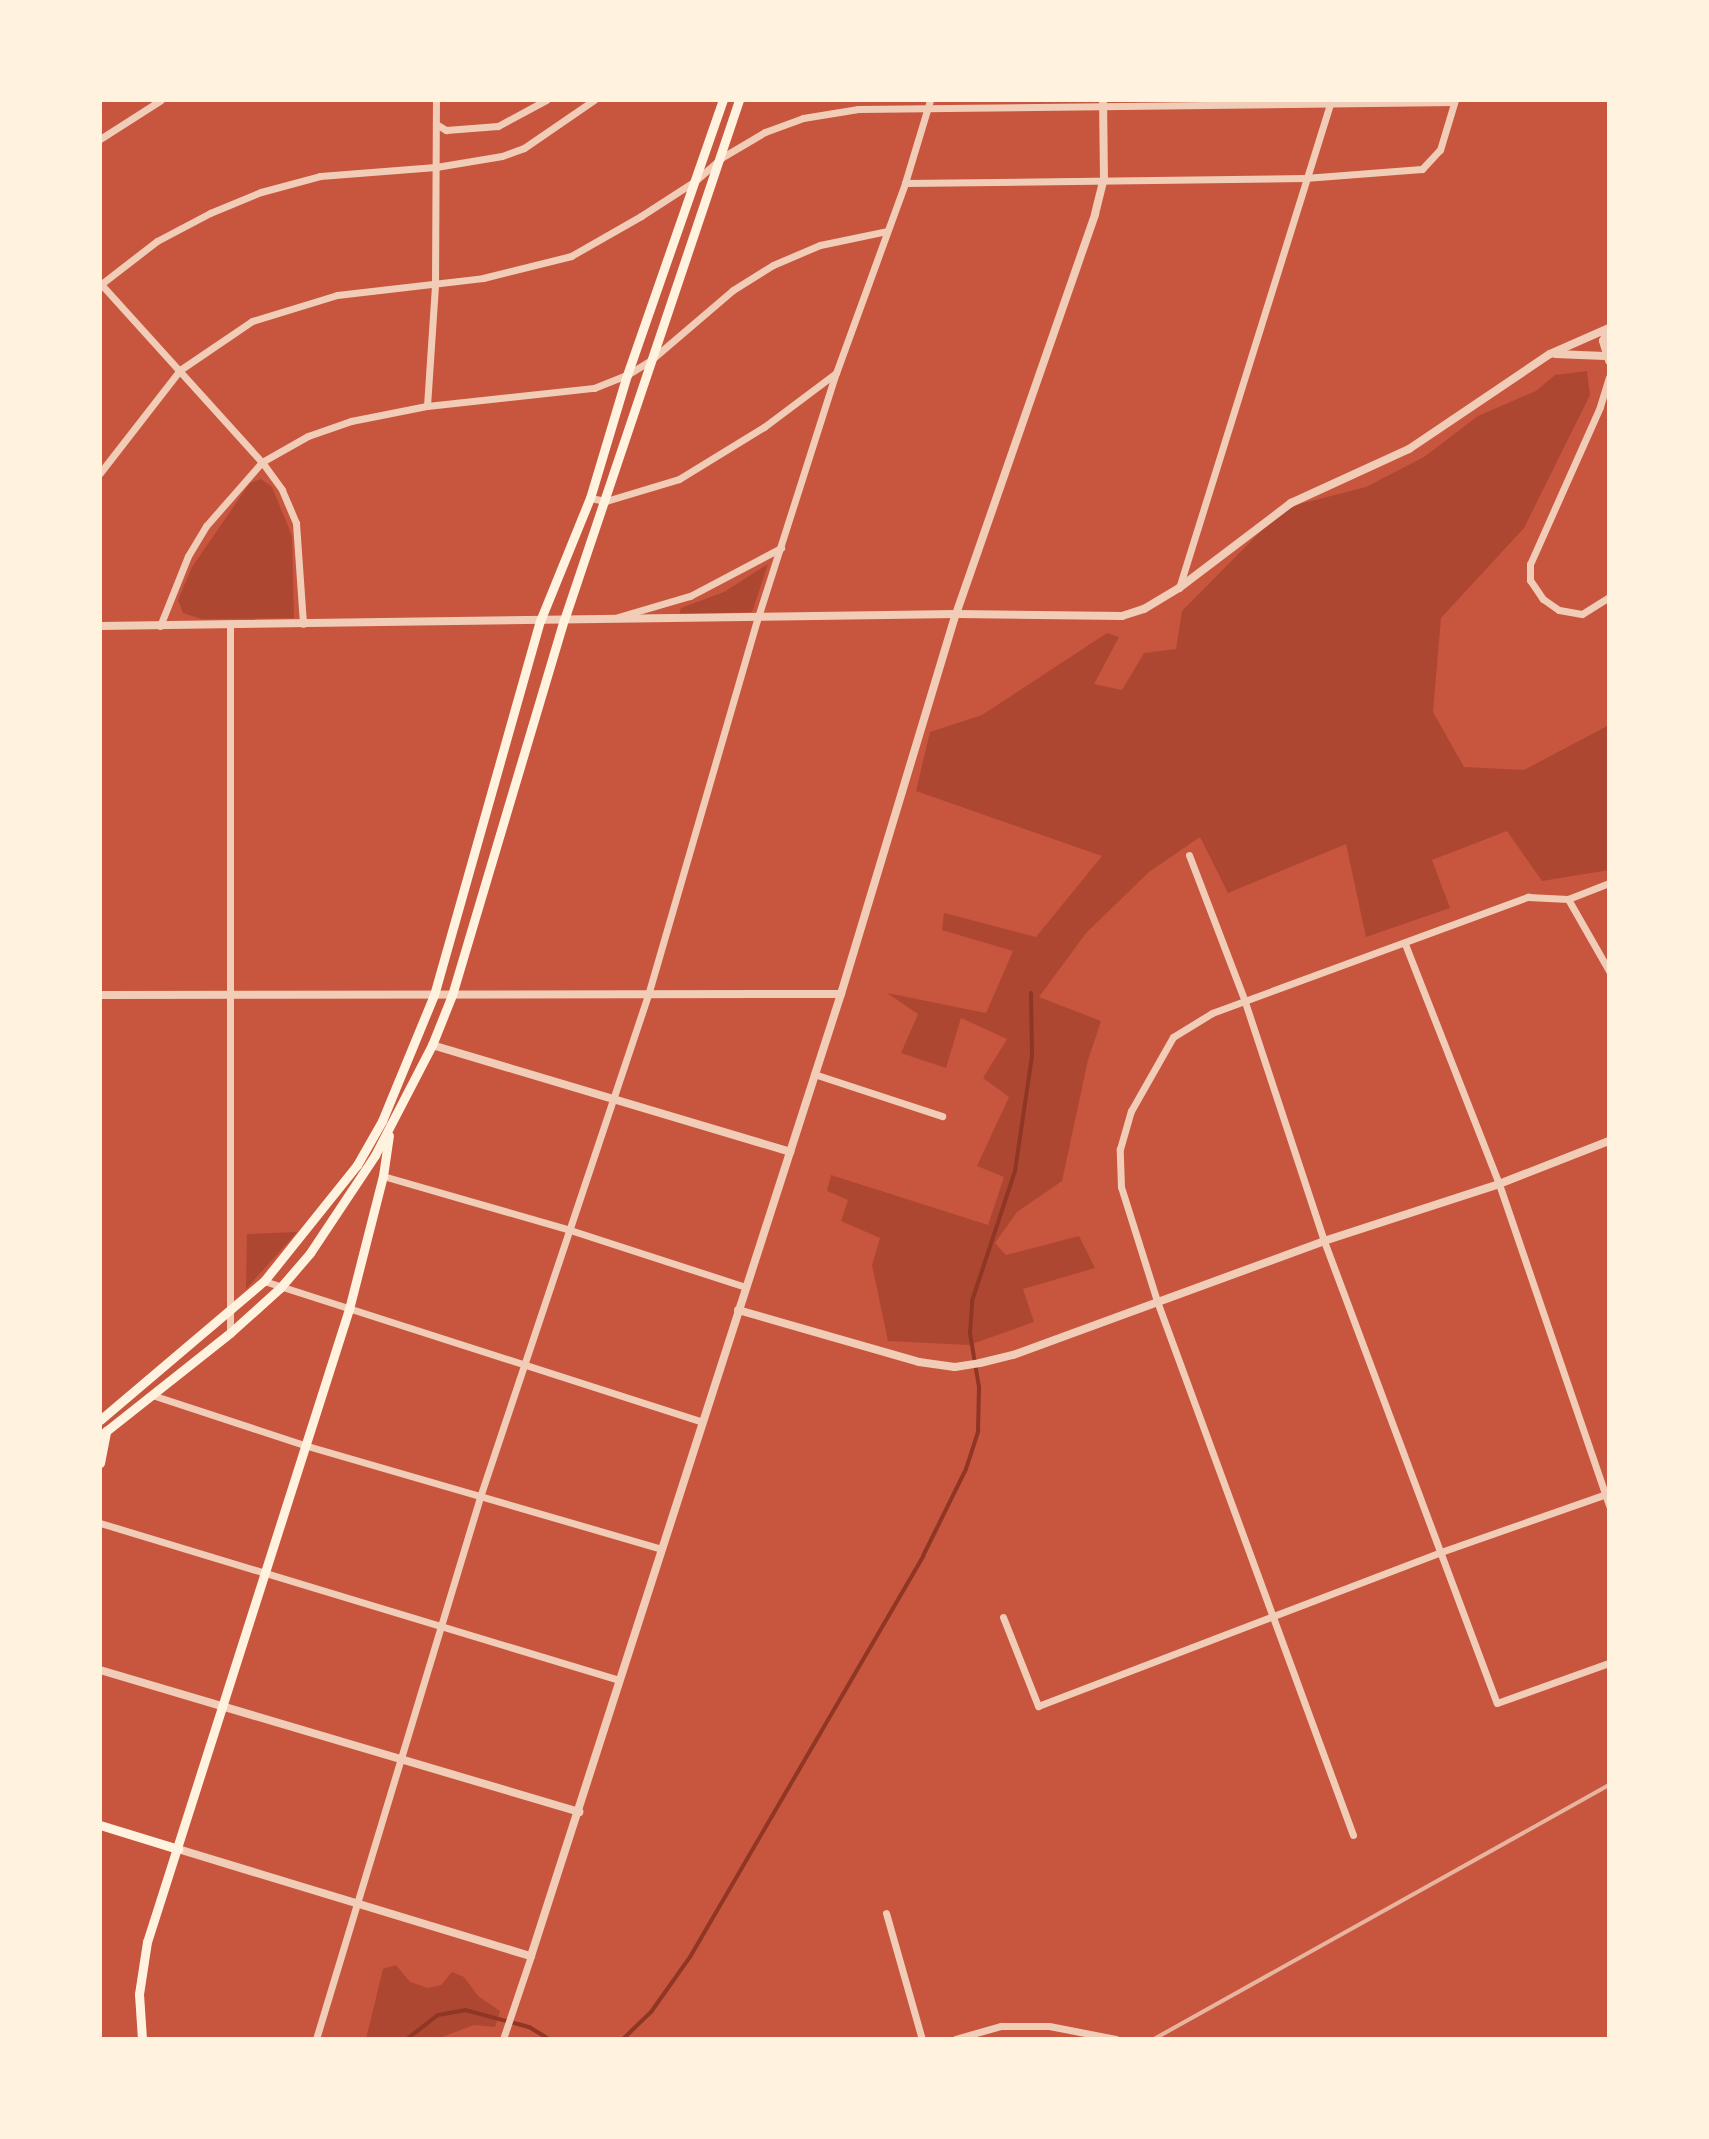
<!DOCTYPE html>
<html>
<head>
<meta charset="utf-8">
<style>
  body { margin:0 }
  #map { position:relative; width:1709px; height:2139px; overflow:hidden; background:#c8553d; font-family:"Source Sans 3",sans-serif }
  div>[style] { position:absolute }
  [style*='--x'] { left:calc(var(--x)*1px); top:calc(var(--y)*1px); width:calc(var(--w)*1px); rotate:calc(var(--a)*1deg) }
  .green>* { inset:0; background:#ae4732 }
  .stream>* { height:4px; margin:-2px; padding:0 2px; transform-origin:2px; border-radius:2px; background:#8f3625 }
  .minor>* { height:7px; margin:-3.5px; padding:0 3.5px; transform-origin:3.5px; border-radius:3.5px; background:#f1ccb7 }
  .tertiary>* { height:8px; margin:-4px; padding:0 4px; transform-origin:4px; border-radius:4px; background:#f1ccb7 }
  .secondary>* { height:9px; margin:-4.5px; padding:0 4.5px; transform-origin:4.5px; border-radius:4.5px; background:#fff3e0 }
  .rail>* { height:4px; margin:-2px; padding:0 2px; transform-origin:2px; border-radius:2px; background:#e9b49f }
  span { translate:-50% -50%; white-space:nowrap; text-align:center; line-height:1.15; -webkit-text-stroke:8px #fff3e0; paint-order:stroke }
  .frame { position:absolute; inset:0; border:102px solid #fff3e0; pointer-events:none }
</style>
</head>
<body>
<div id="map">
  <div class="green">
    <div style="clip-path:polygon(1587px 371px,1590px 395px,1524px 528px,1441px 618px,1433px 712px,1464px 767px,1524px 770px,1609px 725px,1609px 870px,1542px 881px,1507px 831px,1432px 860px,1450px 908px,1366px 937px,1346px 844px,1228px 893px,1200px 837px,1149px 872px,1086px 933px,1039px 997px,1101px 1021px,1088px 1060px,1062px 1181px,1017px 1212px,995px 1243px,1006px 1255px,1079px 1236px,1095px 1268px,1023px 1289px,1034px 1322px,969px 1345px,888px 1341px,872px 1265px,880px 1238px,841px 1221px,848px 1200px,827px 1191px,831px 1175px,988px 1225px,1004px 1177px,977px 1166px,1009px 1097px,983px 1078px,1007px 1039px,961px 1018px,946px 1068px,901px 1053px,918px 1014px,887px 993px,986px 1013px,1013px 951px,942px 930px,944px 913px,1036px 937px,1102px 856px,916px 791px,930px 732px,982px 715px,1107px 633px,1119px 637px,1094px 684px,1122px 690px,1144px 653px,1176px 649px,1182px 611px,1284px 508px,1366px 487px,1424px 457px,1478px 416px,1536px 391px,1555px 375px)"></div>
    <div style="clip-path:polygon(261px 479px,272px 487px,292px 536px,294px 618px,202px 619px,183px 613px,178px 600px,192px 567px,250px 483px)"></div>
    <div style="clip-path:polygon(768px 564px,752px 612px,679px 615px,681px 608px,724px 592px)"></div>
    <div style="clip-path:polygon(297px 1232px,246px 1289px,247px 1234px)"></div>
    <div style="clip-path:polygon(396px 1965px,410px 1982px,428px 1988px,441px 1985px,452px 1972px,464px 1977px,478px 1996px,500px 2011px,495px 2027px,474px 2025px,437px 2039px,366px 2039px,383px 1969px)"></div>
  </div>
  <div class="stream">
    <div style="--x:407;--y:2039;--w:39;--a:-38"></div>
    <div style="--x:438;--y:2015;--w:27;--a:-10"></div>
    <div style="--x:465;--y:2010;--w:66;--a:14.9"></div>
    <div style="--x:529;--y:2027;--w:23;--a:31"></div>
    <div style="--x:623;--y:2039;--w:39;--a:-44"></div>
    <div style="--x:651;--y:2012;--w:67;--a:-54.7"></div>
    <div style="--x:690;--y:1957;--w:464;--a:-59.8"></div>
    <div style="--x:923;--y:1556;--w:97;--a:-63.7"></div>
    <div style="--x:966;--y:1469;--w:40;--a:-72"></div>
    <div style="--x:978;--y:1431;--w:44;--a:-88.7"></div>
    <div style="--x:979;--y:1387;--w:55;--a:-99.5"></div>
    <div style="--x:970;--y:1333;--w:32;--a:-86"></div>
    <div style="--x:972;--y:1301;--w:137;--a:-71.7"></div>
    <div style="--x:1015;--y:1171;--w:116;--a:-81.6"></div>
    <div style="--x:1032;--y:1056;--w:63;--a:-90.9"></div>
  </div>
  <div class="minor">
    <div style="--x:436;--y:124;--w:12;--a:31"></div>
    <div style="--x:446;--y:130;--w:52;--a:-4.4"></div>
    <div style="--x:498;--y:126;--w:55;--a:-28.4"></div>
    <div style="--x:100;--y:139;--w:72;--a:-32.6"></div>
    <div style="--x:905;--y:183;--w:400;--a:-0.7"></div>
    <div style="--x:1305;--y:178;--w:117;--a:-4.4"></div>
    <div style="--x:1422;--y:169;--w:26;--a:-47"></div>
    <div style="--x:1440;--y:150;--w:52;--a:-73.3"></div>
    <div style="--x:100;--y:283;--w:241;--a:47.9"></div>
    <div style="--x:262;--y:462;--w:34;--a:54"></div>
    <div style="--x:282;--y:490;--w:36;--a:67"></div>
    <div style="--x:296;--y:523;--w:101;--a:86"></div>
    <div style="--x:100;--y:285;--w:72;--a:-37.7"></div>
    <div style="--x:157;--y:241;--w:60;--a:-27.8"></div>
    <div style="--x:210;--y:213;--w:55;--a:-22.4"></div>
    <div style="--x:261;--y:192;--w:61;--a:-15.2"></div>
    <div style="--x:320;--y:176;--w:116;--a:-4.4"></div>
    <div style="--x:436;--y:167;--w:67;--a:-9.5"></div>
    <div style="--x:502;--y:156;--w:23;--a:-20"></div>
    <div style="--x:524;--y:148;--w:85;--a:-34.4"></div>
    <div style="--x:1609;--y:377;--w:31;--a:107"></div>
    <div style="--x:1600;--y:407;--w:172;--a:114"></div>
    <div style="--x:1530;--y:564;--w:16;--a:90"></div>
    <div style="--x:1530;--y:580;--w:23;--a:56"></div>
    <div style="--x:1543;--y:599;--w:19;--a:35"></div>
    <div style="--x:1559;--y:610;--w:23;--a:10"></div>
    <div style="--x:1582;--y:614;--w:32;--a:-32"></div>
    <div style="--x:427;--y:406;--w:121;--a:-86.2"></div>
    <div style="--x:435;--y:285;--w:185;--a:-89.7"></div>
    <div style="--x:100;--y:473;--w:130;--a:-52.2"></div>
    <div style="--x:180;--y:370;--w:87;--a:-34.2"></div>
    <div style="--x:252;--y:321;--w:89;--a:-17"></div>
    <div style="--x:337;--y:295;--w:147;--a:-6.6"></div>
    <div style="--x:483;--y:278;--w:91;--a:-14"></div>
    <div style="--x:571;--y:256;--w:81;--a:-29.7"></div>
    <div style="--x:641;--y:216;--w:64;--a:-32.9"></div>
    <div style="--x:695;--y:181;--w:35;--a:-41"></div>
    <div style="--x:721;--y:158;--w:51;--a:-30.6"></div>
    <div style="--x:765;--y:132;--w:40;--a:-20.2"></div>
    <div style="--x:803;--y:118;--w:56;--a:-9.3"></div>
    <div style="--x:858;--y:109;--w:596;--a:-0.67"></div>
    <div style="--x:590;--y:498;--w:16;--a:11"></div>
    <div style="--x:606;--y:501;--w:76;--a:-16.8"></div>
    <div style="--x:679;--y:479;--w:100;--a:-31.5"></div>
    <div style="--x:764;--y:427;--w:90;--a:-36.9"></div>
    <div style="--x:1179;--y:588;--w:510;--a:-72.67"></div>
    <div style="--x:618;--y:617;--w:75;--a:-16.3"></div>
    <div style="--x:690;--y:596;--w:103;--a:-27.8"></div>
    <div style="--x:160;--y:626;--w:75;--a:-68.2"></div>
    <div style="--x:188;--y:556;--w:35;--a:-59"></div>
    <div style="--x:206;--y:526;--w:85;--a:-48.8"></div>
    <div style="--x:262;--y:462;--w:53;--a:-29.5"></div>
    <div style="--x:308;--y:436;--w:46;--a:-19.2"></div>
    <div style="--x:351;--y:421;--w:77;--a:-11.2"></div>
    <div style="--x:427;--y:406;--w:168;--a:-6.2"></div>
    <div style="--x:594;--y:388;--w:35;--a:-22"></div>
    <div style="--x:627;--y:375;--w:28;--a:-32"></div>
    <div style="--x:651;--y:360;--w:108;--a:-40.5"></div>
    <div style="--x:733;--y:290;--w:47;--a:-32"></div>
    <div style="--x:773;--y:265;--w:51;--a:-23.1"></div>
    <div style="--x:820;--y:245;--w:68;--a:-11.8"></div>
    <div style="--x:1189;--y:855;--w:154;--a:69.1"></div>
    <div style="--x:1244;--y:999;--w:255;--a:71.7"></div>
    <div style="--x:1324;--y:1241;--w:493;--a:69.5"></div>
    <div style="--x:1497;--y:1703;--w:119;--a:-19.7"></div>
    <div style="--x:1568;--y:899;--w:83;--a:60.3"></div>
    <div style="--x:1405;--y:944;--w:258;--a:68.6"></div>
    <div style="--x:1499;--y:1184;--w:340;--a:71.1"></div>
    <div style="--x:814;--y:1074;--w:135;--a:18.2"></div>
    <div style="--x:383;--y:1176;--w:191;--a:16.1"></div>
    <div style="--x:567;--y:1229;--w:187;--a:18"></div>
    <div style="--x:264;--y:1281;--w:459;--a:17.8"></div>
    <div style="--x:230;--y:1333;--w:708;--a:-90"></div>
    <div style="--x:155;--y:1396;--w:157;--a:18.2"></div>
    <div style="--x:304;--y:1445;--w:372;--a:16.2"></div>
    <div style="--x:100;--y:1523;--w:542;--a:16.83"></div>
    <div style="--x:1003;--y:1617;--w:96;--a:68.5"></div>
    <div style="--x:1038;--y:1706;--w:428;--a:-20.9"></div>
    <div style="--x:1438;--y:1553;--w:181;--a:-19.3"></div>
    <div style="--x:1353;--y:1835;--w:569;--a:-110.16"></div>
    <div style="--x:1157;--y:1301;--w:120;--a:-107.5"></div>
    <div style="--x:1121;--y:1187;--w:38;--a:-92"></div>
    <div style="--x:1120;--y:1149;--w:40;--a:-74"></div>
    <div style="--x:1131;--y:1111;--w:85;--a:-60.4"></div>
    <div style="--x:1173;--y:1037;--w:46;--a:-31.6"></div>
    <div style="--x:1212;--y:1013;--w:337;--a:-20.2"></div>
    <div style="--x:1528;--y:897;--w:40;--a:2.9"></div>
    <div style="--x:1568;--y:899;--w:44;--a:-21.3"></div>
    <div style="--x:886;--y:1913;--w:131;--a:74.1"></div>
    <div style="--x:316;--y:2039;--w:569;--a:-73.16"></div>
    <div style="--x:481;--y:1494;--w:526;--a:-71.5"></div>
    <div style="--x:648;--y:995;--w:391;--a:-73.8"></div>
    <div style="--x:757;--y:620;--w:259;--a:-72.3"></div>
    <div style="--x:836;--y:373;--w:202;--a:-70"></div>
    <div style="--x:905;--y:183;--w:87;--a:-73.2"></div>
    <div style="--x:503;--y:2039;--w:88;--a:-71.4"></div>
    <div style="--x:955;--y:2039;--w:48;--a:-15.8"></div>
    <div style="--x:1001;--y:2026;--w:48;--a:0"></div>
    <div style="--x:1049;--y:2026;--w:68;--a:11"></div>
  </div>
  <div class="tertiary">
    <div style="--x:1609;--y:329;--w:13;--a:117"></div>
    <div style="--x:1603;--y:341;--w:21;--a:73"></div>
    <div style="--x:1555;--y:354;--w:50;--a:2.3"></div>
    <div style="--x:100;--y:626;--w:856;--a:-0.8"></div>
    <div style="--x:956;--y:614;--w:166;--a:0.7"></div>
    <div style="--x:1122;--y:616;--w:23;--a:-18"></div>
    <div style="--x:1144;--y:609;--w:41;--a:-31"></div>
    <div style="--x:1179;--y:588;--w:141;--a:-37.2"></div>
    <div style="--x:1291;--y:503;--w:130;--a:-24.6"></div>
    <div style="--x:1409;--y:449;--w:170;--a:-34"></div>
    <div style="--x:1550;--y:354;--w:64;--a:-23.8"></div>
    <div style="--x:100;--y:995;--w:741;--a:-0.08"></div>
    <div style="--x:432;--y:1045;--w:374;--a:16.6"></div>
    <div style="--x:738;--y:1310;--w:188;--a:16"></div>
    <div style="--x:919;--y:1362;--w:36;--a:8"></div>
    <div style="--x:955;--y:1367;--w:25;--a:-9"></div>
    <div style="--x:980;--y:1363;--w:34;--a:-14"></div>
    <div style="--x:1013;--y:1355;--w:331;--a:-20.1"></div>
    <div style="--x:1324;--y:1241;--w:184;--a:-18"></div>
    <div style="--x:1499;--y:1184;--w:118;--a:-21.4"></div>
    <div style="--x:100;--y:1670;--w:500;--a:16.5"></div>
    <div style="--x:178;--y:1849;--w:369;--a:16.9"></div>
    <div style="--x:531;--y:1956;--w:1011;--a:-72.14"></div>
    <div style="--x:841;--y:994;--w:397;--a:-73.2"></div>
    <div style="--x:956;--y:614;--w:423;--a:-70.8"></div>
    <div style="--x:1095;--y:214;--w:36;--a:-76"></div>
    <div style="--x:1104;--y:179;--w:79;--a:-90.7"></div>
  </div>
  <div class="secondary">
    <div style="--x:100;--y:1420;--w:215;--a:-40.3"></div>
    <div style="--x:264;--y:1281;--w:149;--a:-51.3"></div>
    <div style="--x:357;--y:1165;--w:51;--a:-60.4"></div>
    <div style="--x:382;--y:1121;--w:136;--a:-67.6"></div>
    <div style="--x:434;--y:995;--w:389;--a:-74.2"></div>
    <div style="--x:540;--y:621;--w:133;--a:-67.9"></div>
    <div style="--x:590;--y:498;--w:128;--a:-73.3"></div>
    <div style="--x:627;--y:375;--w:291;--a:-70.8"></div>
    <div style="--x:100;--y:1436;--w:166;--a:-38.4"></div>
    <div style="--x:230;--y:1333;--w:67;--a:-42"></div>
    <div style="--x:280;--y:1288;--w:46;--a:-49.4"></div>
    <div style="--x:310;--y:1253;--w:118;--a:-56.4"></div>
    <div style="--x:375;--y:1155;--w:124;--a:-62.6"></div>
    <div style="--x:432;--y:1045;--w:54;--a:-68.2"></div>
    <div style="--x:452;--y:995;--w:391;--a:-73.4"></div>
    <div style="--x:564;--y:620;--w:549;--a:-71.4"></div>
    <div style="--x:100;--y:1463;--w:33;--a:-79"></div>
    <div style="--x:100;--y:1825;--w:82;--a:17.1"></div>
    <div style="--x:142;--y:2039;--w:45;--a:-93.8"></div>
    <div style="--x:139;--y:1994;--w:53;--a:-81.3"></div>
    <div style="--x:147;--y:1942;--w:664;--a:-72.3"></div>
    <div style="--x:349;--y:1309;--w:137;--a:-75.7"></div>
    <div style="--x:383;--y:1176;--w:41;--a:-81.7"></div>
  </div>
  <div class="rail">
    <div style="--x:1154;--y:2039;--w:521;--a:-29.17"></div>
  </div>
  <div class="frame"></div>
</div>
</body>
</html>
